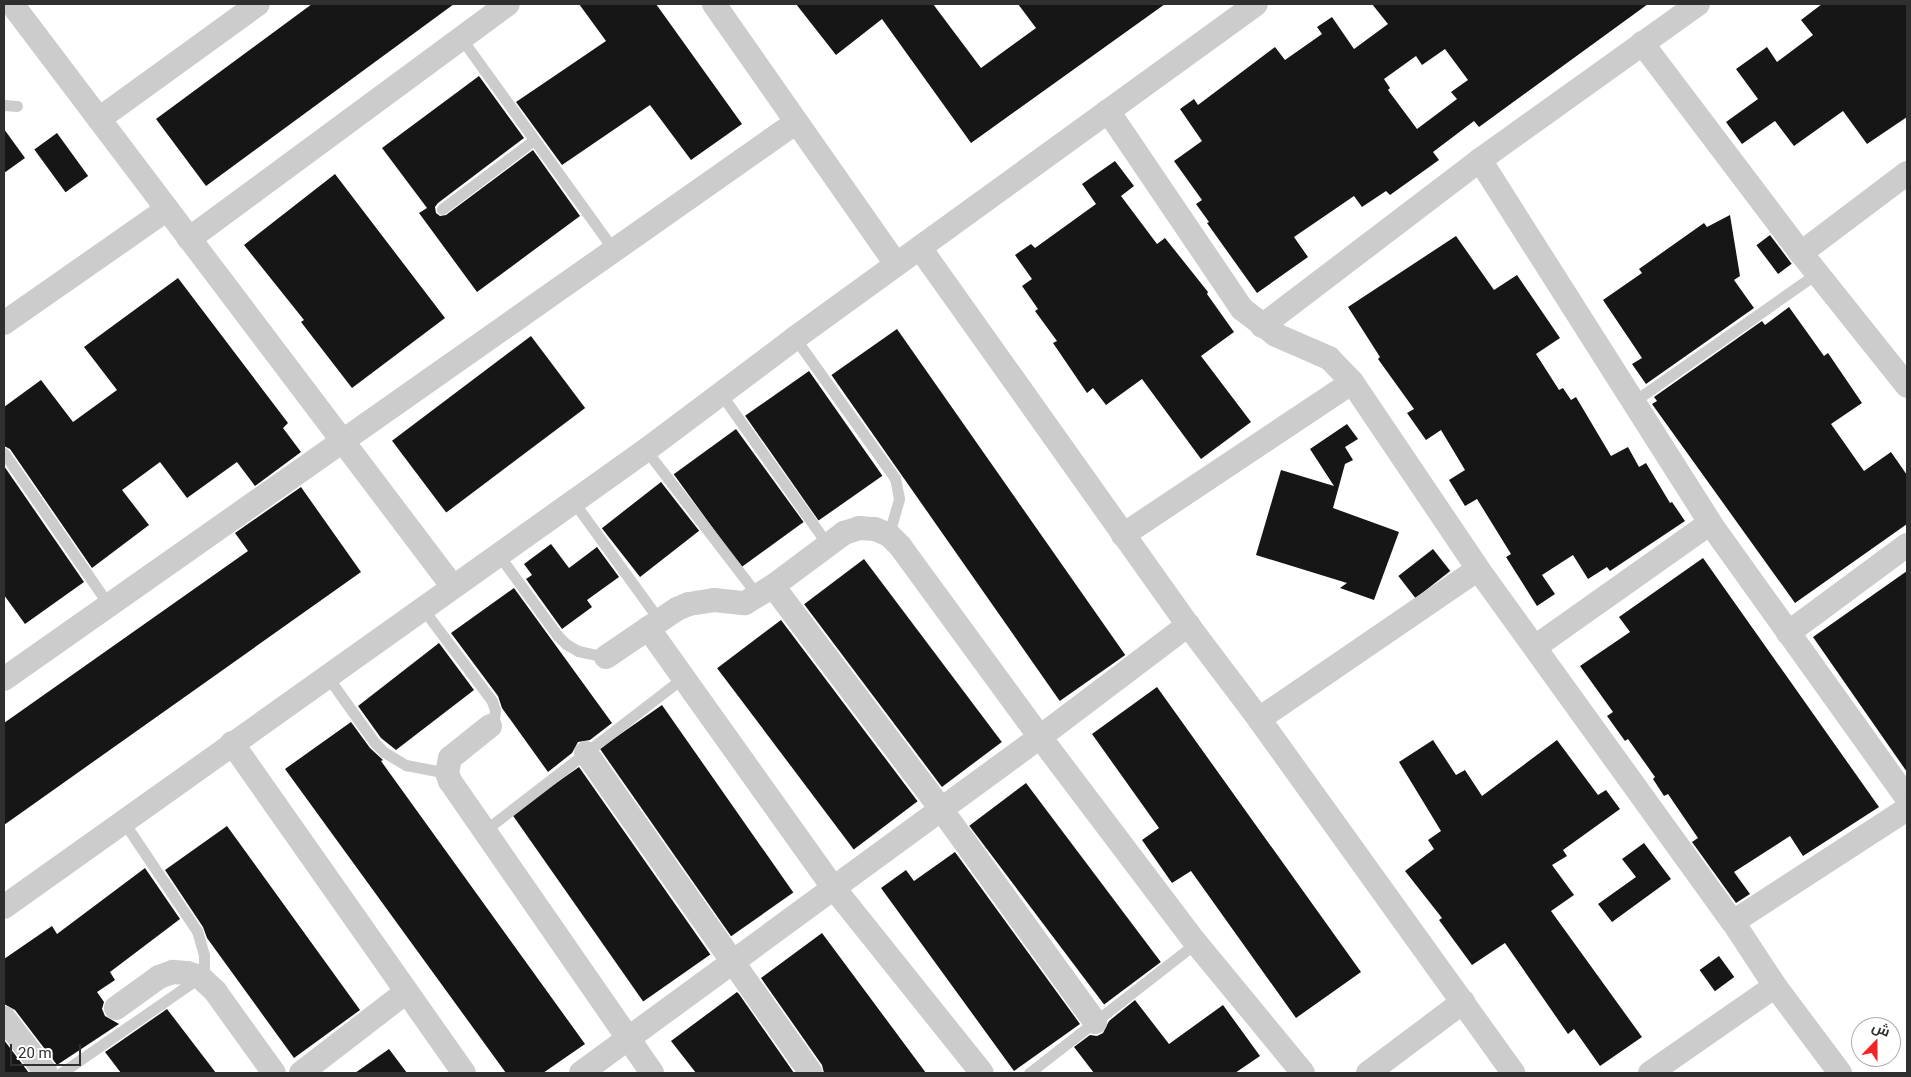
<!DOCTYPE html>
<html>
<head>
<meta charset="utf-8">
<style>
  body { margin:0 }
  #map { position:relative; width:1911px; height:1077px; overflow:hidden; background:#fff; font-family:Roboto,Cairo,sans-serif }
  div>[style] { position:absolute }
  [style*='--x'] { left:calc(var(--x)*1px); top:calc(var(--y)*1px); width:calc(var(--w)*1px); rotate:calc(var(--a)*1deg) }
  .building>* { inset:0; background:#161616; transform-origin:0 0 }
  .service>* { height:11px; margin:-5.5px; padding:0 5.5px; transform-origin:5.5px; border-radius:5.5px; background:#ccc }
  .minor>* { height:24px; margin:-12px; padding:0 12px; transform-origin:12px; border-radius:12px; background:#ccc }
  span { translate:-50% -50%; white-space:nowrap; text-align:center; line-height:1.15; -webkit-text-stroke:5px #fff; paint-order:stroke }
  .frame { position:absolute; inset:0; border:5px solid #2f2f2f; pointer-events:none }
  .north { position:absolute; left:1851px; top:1017px; width:50px; height:50px; box-sizing:border-box; background:#fff; border:1px solid #acacac; border-radius:50%; rotate:22deg; font-size:14px; font-weight:700; line-height:20px; text-align:center; color:#2f2f2f }
  .north::after { content:''; display:block; margin:auto; width:18px; height:22px; background:#f32425; clip-path:polygon(50% 0,100% 100%,50% 72%,0 100%) }
  .scale { position:absolute; left:10px; top:1044px; width:71px; height:22px; box-sizing:border-box; border:2px solid #2f2f2f; border-top:0; padding-left:6px; font-size:15px; line-height:18px; white-space:nowrap; color:#2f2f2f; -webkit-text-stroke:4px #fff; paint-order:stroke }
</style>
</head>
<body>
<div id="map">
  <div class="building">
    <div style="clip-path:polygon(312px 4px,454px 4px,206px 186px,156px 119px)"></div>
    <div style="clip-path:polygon(579px 4px,656px 4px,742px 124px,691px 160px,650px 105px,562px 165px,516px 102px,606px 41px)"></div>
    <div style="clip-path:polygon(796px 4px,933px 4px,981px 68px,1036px 28px,1018px 4px,1165px 4px,971px 143px,882px 19px,836px 55px)"></div>
    <div style="clip-path:polygon(evenodd,1372px 4px,1648px 4px,1479px 127px,1474px 121px,1433px 152px,1439px 160px,1390px 195px,1386px 191px,1362px 207px,1354px 196px,1294px 237px,1308px 257px,1257px 293px,1207px 223px,1209px 222px,1196px 204px,1202px 200px,1174px 161px,1202px 141px,1180px 109px,1194px 99px,1198px 105px,1275px 47px,1285px 60px,1322px 34px,1317px 27px,1332px 17px,1354px 49px,1388px 24px,1372px 4px,1445px 49px,1468px 80px,1451px 92px,1457px 99px,1417px 129px,1388px 90px,1390px 88px,1384px 79px,1416px 56px,1422px 65px,1445px 49px)"></div>
    <div style="clip-path:polygon(1822px 4px,1907px 4px,1907px 117px,1867px 144px,1843px 111px,1794px 146px,1775px 121px,1742px 144px,1726px 122px,1758px 99px,1736px 69px,1767px 47px,1777px 62px,1813px 35px,1801px 20px)"></div>
    <div style="clip-path:polygon(479px 76px,524px 138px,438px 203px,435px 207px,436px 213px,440px 216px,446px 215px,533px 150px,580px 216px,477px 292px,419px 213px,427px 208px,382px 148px)"></div>
    <div style="clip-path:polygon(4px 129px,25px 158px,4px 173px)"></div>
    <div style="left:57px;top:133px;width:53px;height:28px;rotate:54deg"></div>
    <div style="clip-path:polygon(1115px 161px,1134px 186px,1121px 196px,1157px 244px,1165px 238px,1208px 292px,1207px 294px,1234px 332px,1201px 356px,1251px 422px,1201px 459px,1142px 379px,1106px 405px,1093px 388px,1087px 393px,1053px 343px,1057px 341px,1035px 311px,1038px 309px,1022px 286px,1032px 279px,1015px 255px,1031px 244px,1035px 248px,1096px 204px,1082px 184px)"></div>
    <div style="clip-path:polygon(335px 174px,445px 318px,352px 388px,301px 322px,304px 320px,244px 245px)"></div>
    <div style="clip-path:polygon(1730px 215px,1740px 276px,1734px 280px,1754px 308px,1646px 384px,1632px 364px,1642px 358px,1603px 300px,1642px 273px,1639px 269px,1704px 223px,1707px 227px)"></div>
    <div style="left:1770px;top:235px;width:36px;height:17px;rotate:53deg"></div>
    <div style="clip-path:polygon(1456px 236px,1494px 290px,1517px 275px,1560px 338px,1536px 354px,1559px 390px,1563px 388px,1571px 400px,1576px 397px,1611px 456px,1628px 447px,1639px 467px,1646px 463px,1670px 503px,1672px 502px,1685px 521px,1610px 571px,1607px 567px,1588px 579px,1573px 555px,1542px 575px,1555px 594px,1537px 606px,1506px 557px,1511px 554px,1477px 499px,1465px 506px,1449px 480px,1465px 470px,1441px 430px,1426px 440px,1407px 413px,1414px 409px,1378px 359px,1380px 357px,1348px 307px)"></div>
    <div style="clip-path:polygon(178px 278px,288px 423px,283px 428px,301px 452px,255px 486px,237px 462px,187px 498px,160px 462px,122px 490px,149px 525px,92px 568px,10px 449px,4px 446px,4px 407px,41px 380px,73px 422px,117px 390px,84px 347px)"></div>
    <div style="clip-path:polygon(1789px 307px,1824px 356px,1828px 353px,1862px 403px,1831px 424px,1864px 471px,1891px 452px,1907px 475px,1907px 524px,1795px 603px,1652px 404px,1657px 401px,1654px 397px,1762px 321px,1765px 325px)"></div>
    <div style="left:897px;top:329px;width:398px;height:80px;rotate:55deg"></div>
    <div style="left:531px;top:336px;width:90px;height:174px;rotate:53deg"></div>
    <div style="left:809px;top:371px;width:128px;height:78px;rotate:55deg"></div>
    <div style="clip-path:polygon(1347px 424px,1358px 439px,1345px 447px,1353px 460px,1345px 464px,1333px 508px,1399px 532px,1374px 600px,1340px 588px,1347px 583px,1256px 555px,1281px 470px,1334px 486px,1310px 449px)"></div>
    <div style="left:736px;top:429px;width:115px;height:77px;rotate:54deg"></div>
    <div style="clip-path:polygon(4px 466px,84px 582px,25px 624px,4px 595px)"></div>
    <div style="left:661px;top:482px;width:62px;height:75px;rotate:52deg"></div>
    <div style="clip-path:polygon(301px 487px,361px 572px,4px 825px,4px 723px,248px 551px,235px 533px)"></div>
    <div style="clip-path:polygon(551px 544px,569px 568px,597px 547px,619px 577px,587px 600px,592px 607px,562px 629px,526px 579px,532px 575px,524px 564px)"></div>
    <div style="left:1433px;top:549px;width:28px;height:44px;rotate:52deg"></div>
    <div style="clip-path:polygon(1703px 558px,1879px 807px,1803px 856px,1790px 836px,1734px 872px,1750px 894px,1736px 903px,1692px 842px,1698px 838px,1668px 794px,1664px 796px,1653px 779px,1655px 777px,1628px 739px,1625px 741px,1607px 716px,1613px 712px,1580px 666px,1630px 632px,1619px 617px)"></div>
    <div style="left:864px;top:559px;width:229px;height:75px;rotate:53deg"></div>
    <div style="clip-path:polygon(1907px 571px,1907px 772px,1813px 637px)"></div>
    <div style="clip-path:polygon(514px 588px,612px 723px,590px 740px,578px 742px,572px 753px,548px 772px,502px 708px,498px 696px,451px 633px)"></div>
    <div style="left:781px;top:620px;width:227px;height:80px;rotate:53deg"></div>
    <div style="clip-path:polygon(439px 643px,474px 690px,396px 750px,381px 738px,358px 706px)"></div>
    <div style="clip-path:polygon(1157px 687px,1361px 972px,1296px 1018px,1191px 871px,1172px 883px,1142px 840px,1159px 828px,1092px 734px)"></div>
    <div style="left:662px;top:705px;width:229px;height:76px;rotate:55deg"></div>
    <div style="clip-path:polygon(351px 722px,370px 748px,383px 760px,381px 761px,585px 1044px,543px 1073px,506px 1073px,285px 769px)"></div>
    <div style="clip-path:polygon(1433px 740px,1456px 775px,1465px 770px,1482px 796px,1557px 740px,1598px 795px,1606px 790px,1620px 809px,1563px 850px,1567px 856px,1552px 865px,1574px 895px,1551px 911px,1642px 1037px,1600px 1066px,1574px 1029px,1568px 1034px,1505px 943px,1472px 965px,1439px 920px,1442px 918px,1405px 871px,1434px 849px,1428px 840px,1441px 831px,1399px 762px)"></div>
    <div style="left:579px;top:767px;width:229px;height:82px;rotate:55deg"></div>
    <div style="left:1026px;top:783px;width:224px;height:71px;rotate:53deg"></div>
    <div style="clip-path:polygon(227px 826px,360px 1010px,294px 1058px,207px 938px,203px 927px,165px 870px)"></div>
    <div style="clip-path:polygon(1644px 843px,1671px 879px,1612px 922px,1598px 904px,1636px 877px,1622px 859px)"></div>
    <div style="clip-path:polygon(955px 852px,1080px 1024px,1014px 1071px,881px 888px,906px 870px,914px 881px)"></div>
    <div style="clip-path:polygon(145px 868px,180px 919px,110px 972px,115px 980px,97px 992px,104px 1002px,102px 1009px,105px 1016px,119px 1024px,57px 1065px,15px 1010px,4px 1004px,4px 959px,52px 926px,57px 934px)"></div>
    <div style="clip-path:polygon(822px 933px,926px 1073px,824px 1073px,822px 1065px,761px 978px)"></div>
    <div style="left:1719px;top:956px;width:26px;height:24px;rotate:54deg"></div>
    <div style="clip-path:polygon(737px 992px,739px 994px,794px 1073px,696px 1073px,671px 1041px)"></div>
    <div style="clip-path:polygon(1135px 1000px,1169px 1044px,1223px 1005px,1260px 1056px,1235px 1073px,1094px 1073px,1074px 1047px,1090px 1035px,1097px 1036px,1103px 1033px,1109px 1021px)"></div>
    <div style="clip-path:polygon(167px 1009px,216px 1073px,121px 1073px,105px 1052px)"></div>
    <div style="clip-path:polygon(4px 1040px,29px 1073px,4px 1073px)"></div>
    <div style="clip-path:polygon(389px 1049px,407px 1073px,355px 1073px)"></div>
  </div>
  <div class="service">
    <div style="--x:461;--y:38;--w:261;--a:54.2"></div>
    <div style="--x:4;--y:105;--w:13;--a:4"></div>
    <div style="--x:442;--y:209;--w:115;--a:-36.9"></div>
    <div style="--x:795;--y:338;--w:172;--a:54.5"></div>
    <div style="--x:895;--y:478;--w:21;--a:79"></div>
    <div style="--x:899;--y:499;--w:37;--a:106"></div>
    <div style="--x:721;--y:394;--w:185;--a:54.7"></div>
    <div style="--x:1633;--y:402;--w:225;--a:-35"></div>
    <div style="--x:646;--y:450;--w:184;--a:52.5"></div>
    <div style="--x:4;--y:453;--w:185;--a:55.4"></div>
    <div style="--x:573;--y:501;--w:147;--a:54.1"></div>
    <div style="--x:498;--y:554;--w:100;--a:53.9"></div>
    <div style="--x:557;--y:635;--w:13;--a:45"></div>
    <div style="--x:566;--y:644;--w:14;--a:30"></div>
    <div style="--x:578;--y:651;--w:29;--a:12"></div>
    <div style="--x:423;--y:609;--w:115;--a:53.1"></div>
    <div style="--x:492;--y:701;--w:9;--a:72"></div>
    <div style="--x:495;--y:710;--w:9;--a:96"></div>
    <div style="--x:494;--y:719;--w:8;--a:120"></div>
    <div style="--x:327;--y:676;--w:82;--a:54.4"></div>
    <div style="--x:375;--y:743;--w:13;--a:45"></div>
    <div style="--x:384;--y:752;--w:26;--a:31"></div>
    <div style="--x:406;--y:765;--w:42;--a:11"></div>
    <div style="--x:484;--y:831;--w:252;--a:-37.6"></div>
    <div style="--x:61;--y:1073;--w:169;--a:-34.6"></div>
    <div style="--x:200;--y:977;--w:12;--a:-70"></div>
    <div style="--x:204;--y:966;--w:11;--a:-90"></div>
    <div style="--x:204;--y:955;--w:25;--a:-106"></div>
    <div style="--x:197;--y:931;--w:133;--a:-123.9"></div>
    <div style="--x:1029;--y:1073;--w:212;--a:-37.9"></div>
  </div>
  <div class="minor">
    <div style="--x:12;--y:4;--w:731;--a:52.89"></div>
    <div style="--x:714;--y:4;--w:317;--a:55"></div>
    <div style="--x:1642;--y:43;--w:263;--a:52.9"></div>
    <div style="--x:1801;--y:253;--w:170;--a:51.4"></div>
    <div style="--x:1108;--y:111;--w:239;--a:55.9"></div>
    <div style="--x:1242;--y:309;--w:43;--a:37.4"></div>
    <div style="--x:1276;--y:335;--w:58;--a:23.5"></div>
    <div style="--x:1329;--y:358;--w:33;--a:46"></div>
    <div style="--x:1352;--y:382;--w:225;--a:56"></div>
    <div style="--x:1478;--y:569;--w:435;--a:54.2"></div>
    <div style="--x:1733;--y:922;--w:77;--a:56.7"></div>
    <div style="--x:1775;--y:986;--w:109;--a:53.2"></div>
    <div style="--x:99;--y:119;--w:196;--a:-35.9"></div>
    <div style="--x:1480;--y:160;--w:430;--a:57.6"></div>
    <div style="--x:1710;--y:523;--w:338;--a:54.4"></div>
    <div style="--x:189;--y:239;--w:396;--a:-36.4"></div>
    <div style="--x:920;--y:248;--w:463;--a:54.6"></div>
    <div style="--x:1188;--y:625;--w:118;--a:52.9"></div>
    <div style="--x:1259;--y:719;--w:436;--a:54.3"></div>
    <div style="--x:1801;--y:253;--w:133;--a:-37"></div>
    <div style="--x:4;--y:323;--w:198;--a:-34.9"></div>
    <div style="--x:1262;--y:326;--w:274;--a:-37.3"></div>
    <div style="--x:1480;--y:160;--w:268;--a:-35.6"></div>
    <div style="--x:1123;--y:535;--w:275;--a:-33.7"></div>
    <div style="--x:773;--y:586;--w:279;--a:53"></div>
    <div style="--x:941;--y:809;--w:263;--a:54.1"></div>
    <div style="--x:648;--y:628;--w:318;--a:54.5"></div>
    <div style="--x:833;--y:887;--w:238;--a:51.3"></div>
    <div style="--x:1788;--y:633;--w:148;--a:-36.5"></div>
    <div style="--x:1535;--y:647;--w:214;--a:-35.3"></div>
    <div style="--x:606;--y:657;--w:86;--a:-34.1"></div>
    <div style="--x:677;--y:609;--w:13;--a:-23"></div>
    <div style="--x:689;--y:604;--w:25;--a:-9"></div>
    <div style="--x:714;--y:600;--w:31;--a:6"></div>
    <div style="--x:745;--y:603;--w:33;--a:-31"></div>
    <div style="--x:773;--y:586;--w:89;--a:-36.7"></div>
    <div style="--x:844;--y:533;--w:16;--a:-18"></div>
    <div style="--x:859;--y:528;--w:16;--a:4"></div>
    <div style="--x:875;--y:529;--w:15;--a:23"></div>
    <div style="--x:889;--y:535;--w:16;--a:45"></div>
    <div style="--x:900;--y:546;--w:237;--a:53.8"></div>
    <div style="--x:1040;--y:737;--w:258;--a:52.9"></div>
    <div style="--x:1196;--y:943;--w:168;--a:50.5"></div>
    <div style="--x:4;--y:679;--w:967;--a:-35.1"></div>
    <div style="--x:1259;--y:719;--w:265;--a:-34.4"></div>
    <div style="--x:490;--y:726;--w:51;--a:141.3"></div>
    <div style="--x:450;--y:758;--w:15;--a:101"></div>
    <div style="--x:447;--y:773;--w:9;--a:69"></div>
    <div style="--x:450;--y:781;--w:355;--a:55.3"></div>
    <div style="--x:232;--y:743;--w:403;--a:54.9"></div>
    <div style="--x:586;--y:753;--w:391;--a:54.9"></div>
    <div style="--x:4;--y:907;--w:788;--a:-35.44"></div>
    <div style="--x:646;--y:450;--w:186;--a:-36.9"></div>
    <div style="--x:795;--y:338;--w:569;--a:-35.92"></div>
    <div style="--x:1733;--y:922;--w:207;--a:-33"></div>
    <div style="--x:116;--y:1008;--w:53;--a:-35.8"></div>
    <div style="--x:159;--y:977;--w:15;--a:-20"></div>
    <div style="--x:173;--y:972;--w:14;--a:4"></div>
    <div style="--x:187;--y:973;--w:14;--a:17"></div>
    <div style="--x:200;--y:977;--w:21;--a:43"></div>
    <div style="--x:215;--y:991;--w:101;--a:54.3"></div>
    <div style="--x:4;--y:1018;--w:69;--a:52.6"></div>
    <div style="--x:301;--y:1073;--w:133;--a:-37.6"></div>
    <div style="--x:581;--y:1073;--w:569;--a:-36.21"></div>
    <div style="--x:1040;--y:737;--w:186;--a:-37.1"></div>
    <div style="--x:1368;--y:1073;--w:119;--a:-36.8"></div>
    <div style="--x:1650;--y:1073;--w:152;--a:-34.8"></div>
  </div>
  <div class="frame"></div>
  <div class="north">ش</div>
  <div class="scale">20 m</div>
</div>
</body>
</html>
